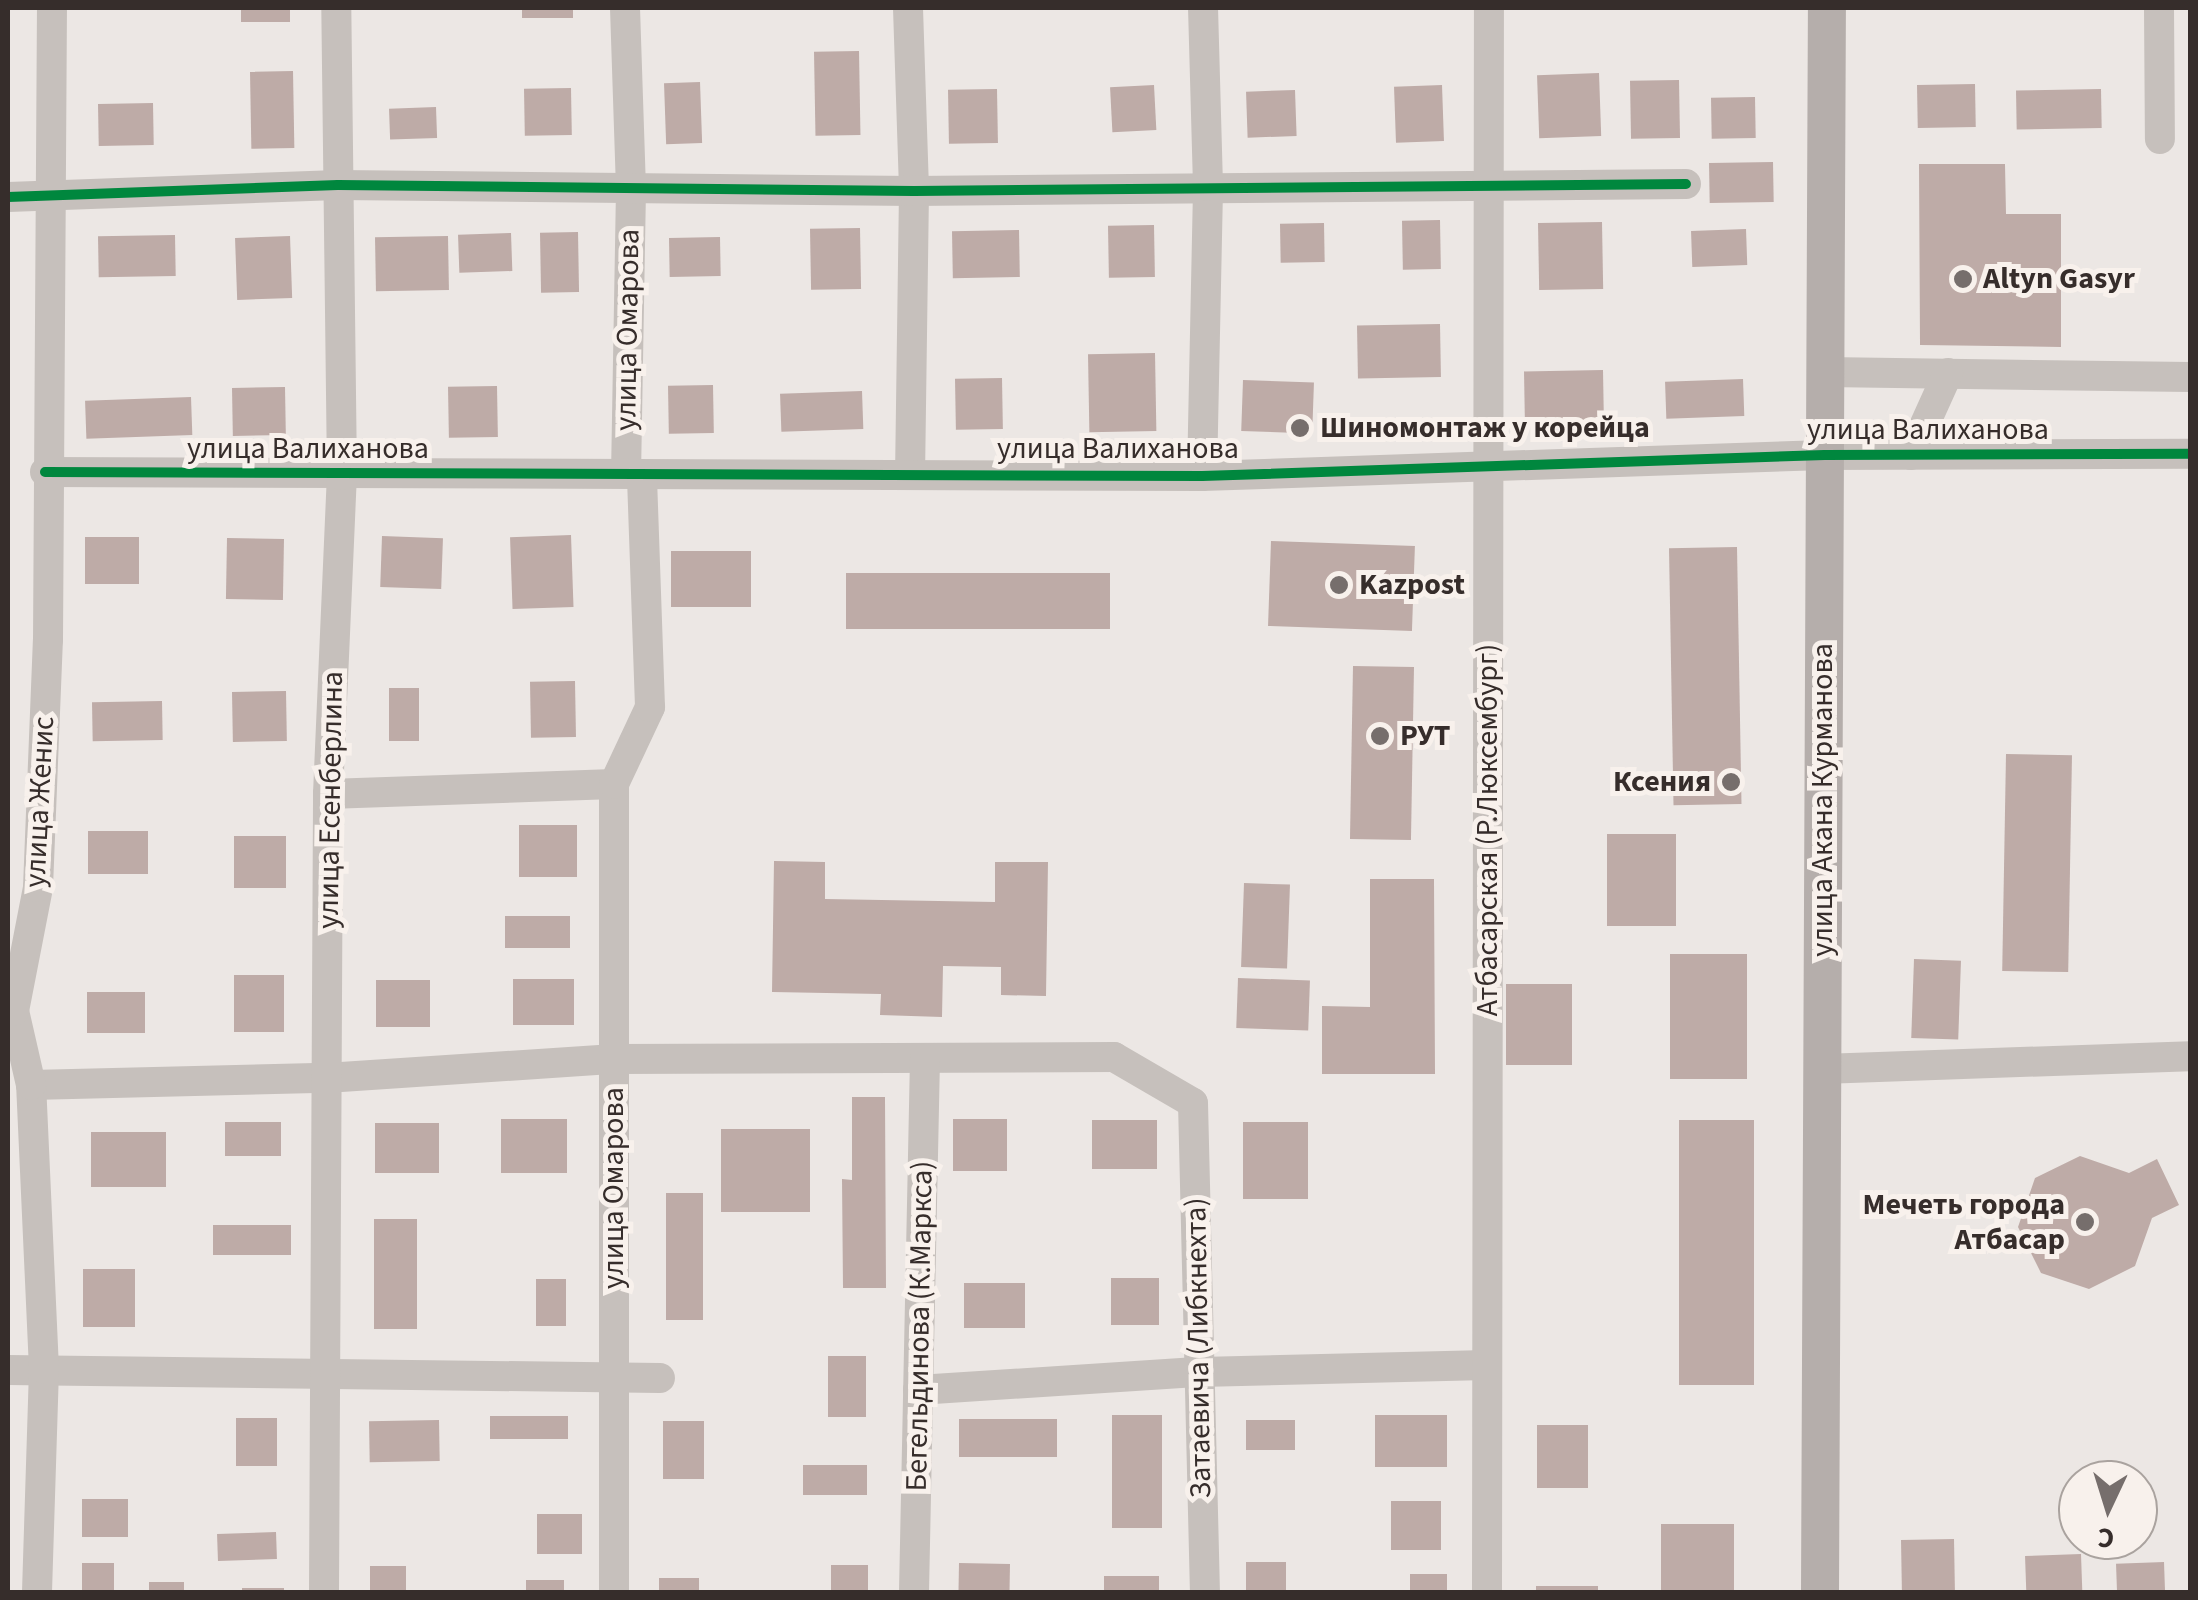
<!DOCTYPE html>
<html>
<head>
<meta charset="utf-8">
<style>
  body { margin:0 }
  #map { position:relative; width:2198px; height:1600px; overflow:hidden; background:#ece7e4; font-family:"Source Sans 3",sans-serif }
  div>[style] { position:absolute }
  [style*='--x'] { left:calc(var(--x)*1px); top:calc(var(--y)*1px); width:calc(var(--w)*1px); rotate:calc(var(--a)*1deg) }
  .building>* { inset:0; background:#beaba7; transform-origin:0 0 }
  .minor>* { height:30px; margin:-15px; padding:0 15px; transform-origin:15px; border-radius:15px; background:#c6c0bc }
  .major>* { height:38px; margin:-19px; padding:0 19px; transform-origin:19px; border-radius:19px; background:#b5aeab }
  .cycleway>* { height:10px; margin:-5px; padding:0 5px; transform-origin:5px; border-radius:5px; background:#00873e }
  .dots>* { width:28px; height:28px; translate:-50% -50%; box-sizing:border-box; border:5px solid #f8f1ec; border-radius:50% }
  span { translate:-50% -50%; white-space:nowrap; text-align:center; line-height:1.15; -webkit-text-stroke:10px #f8f1ec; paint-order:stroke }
  .poi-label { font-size:30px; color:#362d2b; font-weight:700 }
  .left { translate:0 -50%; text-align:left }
  .right { translate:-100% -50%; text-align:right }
  .street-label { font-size:30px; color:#362d2b }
  .frame { position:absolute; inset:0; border:10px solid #362d2b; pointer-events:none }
  .north { position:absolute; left:2058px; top:1460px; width:100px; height:100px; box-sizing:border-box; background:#f8f1ec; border:2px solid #aaa39f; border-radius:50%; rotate:184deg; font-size:28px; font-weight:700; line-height:40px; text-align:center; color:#362d2b }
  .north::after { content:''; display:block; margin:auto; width:35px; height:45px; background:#766e6c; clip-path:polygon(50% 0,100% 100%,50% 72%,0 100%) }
</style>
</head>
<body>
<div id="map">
  <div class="building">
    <div style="left:241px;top:8px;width:49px;height:14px"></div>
    <div style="left:522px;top:8px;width:51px;height:10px"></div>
    <div style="left:859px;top:51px;width:84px;height:45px;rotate:89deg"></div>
    <div style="left:293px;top:71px;width:77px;height:43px;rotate:89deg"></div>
    <div style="left:1599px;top:73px;width:63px;height:62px;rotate:88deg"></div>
    <div style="left:1679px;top:80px;width:58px;height:49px;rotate:89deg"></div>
    <div style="left:700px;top:82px;width:61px;height:36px;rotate:88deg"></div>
    <div style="left:1975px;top:84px;width:43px;height:58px;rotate:89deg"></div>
    <div style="left:1154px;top:85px;width:45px;height:44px;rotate:87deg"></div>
    <div style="left:1442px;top:85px;width:56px;height:48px;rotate:88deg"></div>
    <div style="left:571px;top:88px;width:47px;height:47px;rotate:89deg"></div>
    <div style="left:997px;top:89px;width:54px;height:49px;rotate:89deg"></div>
    <div style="left:2101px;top:89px;width:39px;height:85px;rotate:89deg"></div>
    <div style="left:1295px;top:90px;width:46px;height:49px;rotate:88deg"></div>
    <div style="left:1755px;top:97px;width:41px;height:44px;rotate:89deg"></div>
    <div style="left:153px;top:103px;width:42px;height:55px;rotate:89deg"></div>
    <div style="left:436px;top:107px;width:31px;height:47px;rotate:88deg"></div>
    <div style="left:1773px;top:162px;width:40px;height:64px;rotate:89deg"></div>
    <div style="clip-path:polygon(1919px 164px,2005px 164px,2006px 214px,2061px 214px,2061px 347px,1920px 345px)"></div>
    <div style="left:1440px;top:220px;width:49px;height:38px;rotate:89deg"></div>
    <div style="left:1602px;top:222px;width:67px;height:64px;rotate:89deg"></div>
    <div style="left:1324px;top:223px;width:39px;height:44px;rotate:89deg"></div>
    <div style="left:1154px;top:225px;width:52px;height:46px;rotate:89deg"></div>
    <div style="left:860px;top:228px;width:61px;height:50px;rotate:89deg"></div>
    <div style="left:1746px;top:229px;width:36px;height:55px;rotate:88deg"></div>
    <div style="left:1019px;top:230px;width:47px;height:67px;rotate:89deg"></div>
    <div style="left:578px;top:232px;width:60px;height:38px;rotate:89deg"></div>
    <div style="left:511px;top:233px;width:38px;height:53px;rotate:88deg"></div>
    <div style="left:175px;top:235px;width:41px;height:77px;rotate:89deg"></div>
    <div style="left:290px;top:236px;width:62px;height:55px;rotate:88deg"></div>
    <div style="left:448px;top:236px;width:54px;height:73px;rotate:89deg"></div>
    <div style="left:720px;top:237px;width:39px;height:51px;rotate:89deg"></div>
    <div style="left:1440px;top:324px;width:53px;height:83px;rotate:89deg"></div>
    <div style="left:1155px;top:353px;width:78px;height:67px;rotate:89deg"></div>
    <div style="left:1603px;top:370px;width:54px;height:79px;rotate:89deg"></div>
    <div style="left:1002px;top:378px;width:51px;height:47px;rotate:89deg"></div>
    <div style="left:1743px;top:379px;width:37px;height:78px;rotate:88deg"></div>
    <div style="left:1243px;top:380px;width:71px;height:51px;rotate:2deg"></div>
    <div style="left:713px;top:385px;width:48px;height:45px;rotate:89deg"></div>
    <div style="left:497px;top:386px;width:51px;height:49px;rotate:89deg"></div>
    <div style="left:285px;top:387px;width:48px;height:53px;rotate:89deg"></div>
    <div style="left:862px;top:391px;width:38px;height:82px;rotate:88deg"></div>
    <div style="left:191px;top:397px;width:38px;height:106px;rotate:88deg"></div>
    <div style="left:571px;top:535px;width:72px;height:61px;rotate:88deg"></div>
    <div style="left:382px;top:536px;width:61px;height:51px;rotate:2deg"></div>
    <div style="left:139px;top:537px;width:47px;height:54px;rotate:90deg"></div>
    <div style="left:227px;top:538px;width:57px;height:61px;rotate:1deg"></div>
    <div style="left:1271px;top:541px;width:144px;height:85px;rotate:2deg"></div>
    <div style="left:1737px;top:547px;width:257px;height:68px;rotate:89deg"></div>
    <div style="left:671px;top:551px;width:80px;height:56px"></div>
    <div style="left:846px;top:573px;width:264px;height:56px"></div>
    <div style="left:1353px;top:666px;width:61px;height:173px;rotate:1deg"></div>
    <div style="left:575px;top:681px;width:56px;height:45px;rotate:89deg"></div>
    <div style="left:389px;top:688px;width:30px;height:53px"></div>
    <div style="left:286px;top:691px;width:50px;height:54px;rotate:89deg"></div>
    <div style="left:162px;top:701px;width:39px;height:70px;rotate:89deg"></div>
    <div style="left:2006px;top:754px;width:66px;height:217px;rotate:1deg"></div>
    <div style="left:519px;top:825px;width:58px;height:52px"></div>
    <div style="left:148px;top:831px;width:43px;height:60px;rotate:90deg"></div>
    <div style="left:1676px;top:834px;width:92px;height:69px;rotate:90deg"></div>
    <div style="left:234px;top:836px;width:52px;height:52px"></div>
    <div style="clip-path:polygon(774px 861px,825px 862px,825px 899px,995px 902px,995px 862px,1048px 862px,1046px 996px,1001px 995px,1001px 967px,943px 966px,942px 1017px,880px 1015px,881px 994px,772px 992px)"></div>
    <div style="clip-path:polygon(1370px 879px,1434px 879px,1435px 1074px,1322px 1074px,1322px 1006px,1370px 1007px)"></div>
    <div style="left:1244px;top:883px;width:46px;height:84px;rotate:2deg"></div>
    <div style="left:505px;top:916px;width:65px;height:32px"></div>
    <div style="left:1670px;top:954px;width:77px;height:125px"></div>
    <div style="left:1914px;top:959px;width:47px;height:79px;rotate:2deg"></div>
    <div style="left:234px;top:975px;width:50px;height:57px"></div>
    <div style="left:1238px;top:978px;width:72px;height:50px;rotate:2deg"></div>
    <div style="left:513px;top:979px;width:61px;height:46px"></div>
    <div style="left:376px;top:980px;width:54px;height:47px"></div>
    <div style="left:1506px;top:984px;width:66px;height:81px"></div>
    <div style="left:87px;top:992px;width:58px;height:41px"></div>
    <div style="clip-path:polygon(852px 1097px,885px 1097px,886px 1288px,843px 1288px,842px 1179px,852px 1180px)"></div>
    <div style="left:567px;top:1119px;width:54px;height:66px;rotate:90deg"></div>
    <div style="left:953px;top:1119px;width:54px;height:52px"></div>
    <div style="left:1092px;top:1120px;width:65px;height:49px"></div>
    <div style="left:1754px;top:1120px;width:265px;height:75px;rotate:90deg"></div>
    <div style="left:225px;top:1122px;width:56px;height:34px"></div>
    <div style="left:1308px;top:1122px;width:77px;height:65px;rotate:90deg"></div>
    <div style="left:375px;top:1123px;width:64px;height:50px"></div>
    <div style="left:721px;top:1129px;width:89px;height:83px"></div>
    <div style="left:91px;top:1132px;width:75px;height:55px"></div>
    <div style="clip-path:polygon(2080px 1156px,2129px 1173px,2157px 1159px,2179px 1205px,2152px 1218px,2135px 1266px,2089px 1289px,2041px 1273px,2018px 1227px,2035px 1178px)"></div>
    <div style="left:666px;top:1193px;width:37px;height:127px"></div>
    <div style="left:374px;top:1219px;width:43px;height:110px"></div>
    <div style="left:213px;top:1225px;width:78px;height:30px"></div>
    <div style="left:83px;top:1269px;width:52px;height:58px"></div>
    <div style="left:1159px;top:1278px;width:47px;height:48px;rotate:90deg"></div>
    <div style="left:536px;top:1279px;width:30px;height:47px"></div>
    <div style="left:964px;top:1283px;width:61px;height:45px"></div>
    <div style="left:828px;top:1356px;width:38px;height:61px"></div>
    <div style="left:1112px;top:1415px;width:50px;height:113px"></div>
    <div style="left:1375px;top:1415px;width:72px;height:52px"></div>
    <div style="left:490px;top:1416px;width:78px;height:23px"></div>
    <div style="left:236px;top:1418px;width:41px;height:48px"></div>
    <div style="left:959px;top:1419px;width:98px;height:38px"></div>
    <div style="left:439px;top:1420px;width:41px;height:70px;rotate:89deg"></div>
    <div style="left:1246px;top:1420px;width:49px;height:30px"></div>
    <div style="left:663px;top:1421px;width:41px;height:58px"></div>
    <div style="left:1537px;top:1425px;width:51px;height:63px"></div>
    <div style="left:803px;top:1465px;width:64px;height:30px"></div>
    <div style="left:82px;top:1499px;width:46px;height:38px"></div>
    <div style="left:1391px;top:1501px;width:50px;height:49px"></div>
    <div style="left:537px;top:1514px;width:45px;height:40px"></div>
    <div style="left:1734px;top:1524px;width:68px;height:73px;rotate:90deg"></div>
    <div style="left:276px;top:1532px;width:27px;height:59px;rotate:88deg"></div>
    <div style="left:1954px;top:1539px;width:53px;height:53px;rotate:89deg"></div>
    <div style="left:2081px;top:1554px;width:38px;height:56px;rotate:88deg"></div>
    <div style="left:1286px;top:1562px;width:30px;height:40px;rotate:90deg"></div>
    <div style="left:2164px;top:1562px;width:30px;height:48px;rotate:88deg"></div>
    <div style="left:114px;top:1563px;width:29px;height:32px;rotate:90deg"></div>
    <div style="left:959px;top:1563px;width:51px;height:29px;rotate:1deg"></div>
    <div style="left:831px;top:1565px;width:37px;height:27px"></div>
    <div style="left:370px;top:1566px;width:36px;height:26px"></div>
    <div style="left:1447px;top:1574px;width:18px;height:37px;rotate:90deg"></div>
    <div style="left:1104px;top:1576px;width:55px;height:16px"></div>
    <div style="left:659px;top:1578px;width:40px;height:14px"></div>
    <div style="left:564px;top:1580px;width:12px;height:38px;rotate:90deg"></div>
    <div style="left:149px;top:1582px;width:35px;height:10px"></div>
    <div style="left:1536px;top:1586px;width:62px;height:6px"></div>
    <div style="left:242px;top:1588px;width:42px;height:4px"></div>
  </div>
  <div class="minor">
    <div style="--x:625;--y:8;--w:181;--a:88.1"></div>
    <div style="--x:631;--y:189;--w:284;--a:91"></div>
    <div style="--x:908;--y:8;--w:183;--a:88.1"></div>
    <div style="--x:914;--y:191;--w:282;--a:90.8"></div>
    <div style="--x:2159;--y:8;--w:131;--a:89.6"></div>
    <div style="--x:8;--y:197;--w:330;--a:-2.1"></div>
    <div style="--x:338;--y:185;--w:576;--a:0.6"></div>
    <div style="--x:914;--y:191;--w:772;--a:-0.52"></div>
    <div style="--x:1826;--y:372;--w:364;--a:0.8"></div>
    <div style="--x:1911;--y:455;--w:90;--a:-65.7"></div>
    <div style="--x:45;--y:472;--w:1157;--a:0.2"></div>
    <div style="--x:1202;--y:476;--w:623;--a:-1.93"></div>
    <div style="--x:1825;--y:455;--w:365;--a:-0.2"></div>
    <div style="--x:1202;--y:476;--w:290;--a:-88.8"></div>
    <div style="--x:1208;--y:186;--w:178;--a:-91.6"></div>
    <div style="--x:328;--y:794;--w:286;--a:-2"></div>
    <div style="--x:1822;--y:1069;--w:368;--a:-2"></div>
    <div style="--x:31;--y:1085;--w:295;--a:-1.4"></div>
    <div style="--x:326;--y:1078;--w:289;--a:-3.8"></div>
    <div style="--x:614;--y:1059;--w:500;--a:-0.23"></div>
    <div style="--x:1114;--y:1057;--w:91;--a:30.2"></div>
    <div style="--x:1193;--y:1103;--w:489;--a:88.6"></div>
    <div style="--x:8;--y:1370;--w:652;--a:0.7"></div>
    <div style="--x:918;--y:1390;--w:283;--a:-3.7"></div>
    <div style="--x:1200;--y:1372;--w:287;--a:-1.4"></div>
    <div style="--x:37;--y:1592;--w:223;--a:-88.2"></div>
    <div style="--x:44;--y:1369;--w:284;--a:-92.6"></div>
    <div style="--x:31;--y:1085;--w:76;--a:-102.9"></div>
    <div style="--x:14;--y:1011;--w:126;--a:-79"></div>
    <div style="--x:38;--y:887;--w:247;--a:-87.7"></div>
    <div style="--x:48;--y:640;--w:632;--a:-89.64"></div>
    <div style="--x:324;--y:1592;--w:798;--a:-89.71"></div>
    <div style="--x:328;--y:794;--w:319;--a:-87.5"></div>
    <div style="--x:342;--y:475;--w:467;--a:-90.7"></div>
    <div style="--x:614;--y:1592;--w:808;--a:-90"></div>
    <div style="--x:614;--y:784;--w:85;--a:-64.9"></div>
    <div style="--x:650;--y:707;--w:233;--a:-92"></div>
    <div style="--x:914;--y:1592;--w:533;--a:-88.82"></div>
    <div style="--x:1487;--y:1592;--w:1584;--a:-89.93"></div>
  </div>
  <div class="major">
    <div style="--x:1820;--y:1592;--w:1584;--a:-89.75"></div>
  </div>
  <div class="cycleway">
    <div style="--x:8;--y:197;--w:330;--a:-2.1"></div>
    <div style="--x:338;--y:185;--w:576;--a:0.6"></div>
    <div style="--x:914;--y:191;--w:772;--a:-0.52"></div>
    <div style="--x:45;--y:472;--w:1157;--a:0.2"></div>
    <div style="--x:1202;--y:476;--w:623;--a:-1.93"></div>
    <div style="--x:1825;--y:455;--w:365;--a:-0.2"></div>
  </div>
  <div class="dots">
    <div style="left:1963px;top:279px;background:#766e6c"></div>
    <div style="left:1300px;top:428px;background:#766e6c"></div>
    <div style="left:1339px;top:585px;background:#766e6c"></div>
    <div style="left:1380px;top:736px;background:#766e6c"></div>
    <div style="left:1731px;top:782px;background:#766e6c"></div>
    <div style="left:2085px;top:1222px;background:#766e6c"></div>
  </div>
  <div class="poi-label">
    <span class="left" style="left:1983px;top:279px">Altyn Gasyr</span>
    <span class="left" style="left:1320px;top:428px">Шиномонтаж у корейца</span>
    <span class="left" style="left:1359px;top:585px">Kazpost</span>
    <span class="left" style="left:1400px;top:736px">РУТ</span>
    <span class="right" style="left:1711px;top:782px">Ксения</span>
    <span class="right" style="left:2065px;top:1222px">Мечеть города<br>Атбасар</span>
  </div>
  <div class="street-label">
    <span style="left:628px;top:330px;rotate:-89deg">улица Омарова</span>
    <span style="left:1928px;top:430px">улица Валиханова</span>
    <span style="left:308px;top:449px">улица Валиханова</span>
    <span style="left:1118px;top:449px">улица Валиханова</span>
    <span style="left:331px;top:800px;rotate:-89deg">улица Есенберлина</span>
    <span style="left:1823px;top:800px;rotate:-90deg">улица Акана Курманова</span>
    <span style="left:40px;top:802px;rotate:-87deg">улица Женис</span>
    <span style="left:1488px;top:830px;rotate:-90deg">Атбасарская (Р.Люксембург)</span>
    <span style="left:614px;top:1188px;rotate:-90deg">улица Омарова</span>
    <span style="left:920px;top:1326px;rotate:-89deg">Бегельдинова (К.Маркса)</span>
    <span style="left:1199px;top:1348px;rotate:-91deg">Затаевича (Либкнехта)</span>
  </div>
  <div class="frame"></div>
  <div class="north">С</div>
</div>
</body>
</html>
